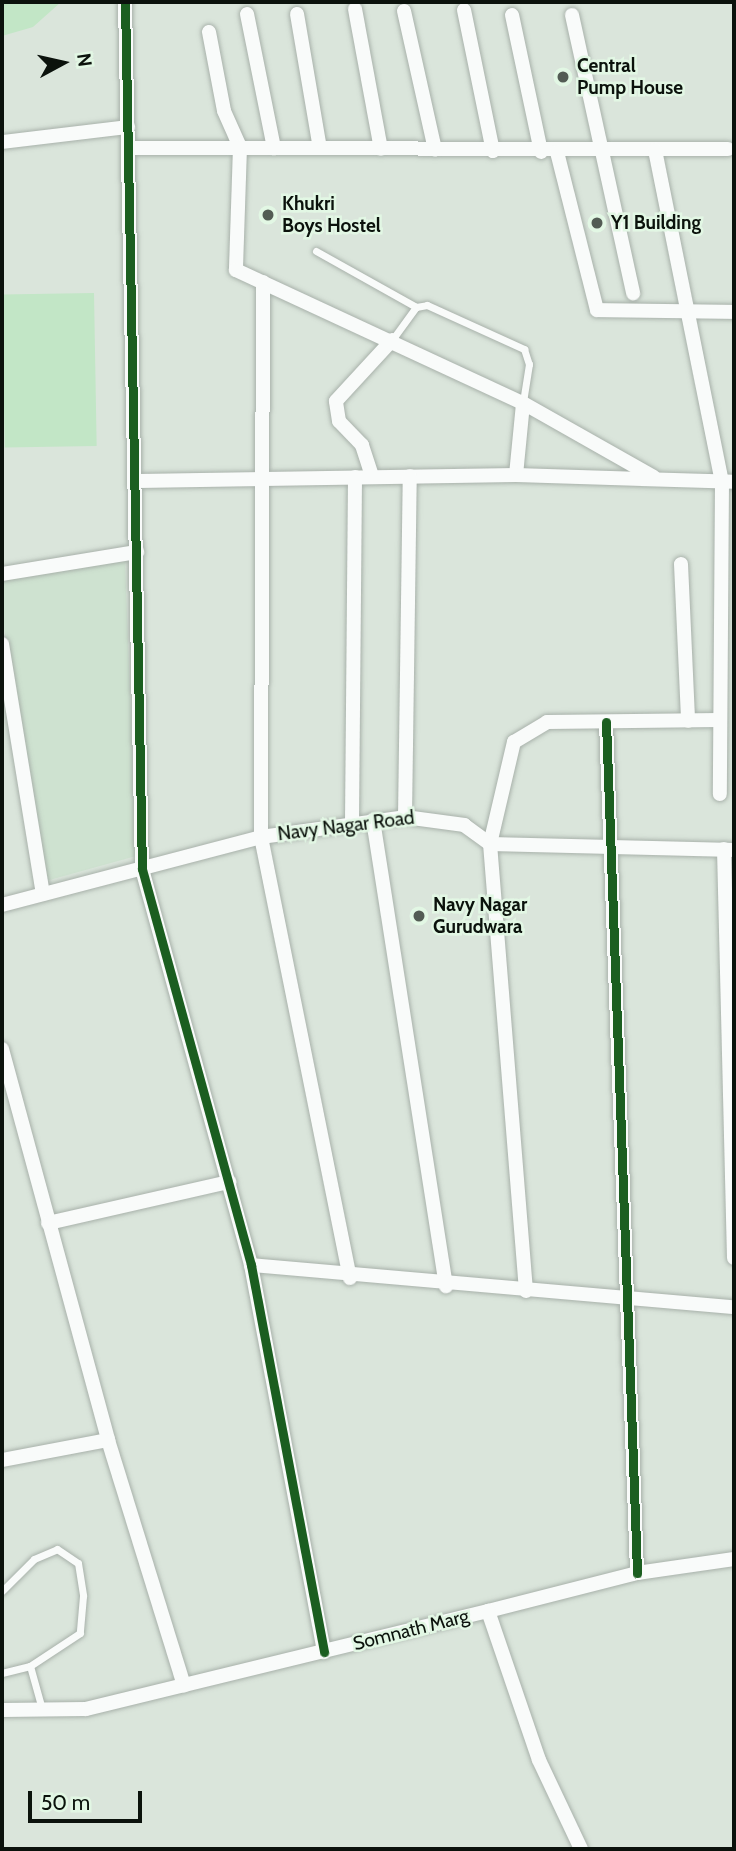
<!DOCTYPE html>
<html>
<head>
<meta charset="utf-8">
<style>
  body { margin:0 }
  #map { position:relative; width:736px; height:1851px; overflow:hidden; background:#dae5db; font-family:Cabin,sans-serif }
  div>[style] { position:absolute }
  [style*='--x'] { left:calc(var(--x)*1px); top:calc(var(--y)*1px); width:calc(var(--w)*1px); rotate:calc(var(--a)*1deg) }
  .built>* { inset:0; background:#cee2d0 }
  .green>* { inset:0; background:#c2e6c6; transform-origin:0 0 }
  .roads { filter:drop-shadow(0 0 2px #a8b1aa) drop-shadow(0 0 2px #a8b1aa) }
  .lane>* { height:7px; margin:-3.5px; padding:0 3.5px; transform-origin:3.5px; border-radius:3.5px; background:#f9fbfa }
  .street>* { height:14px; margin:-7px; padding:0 7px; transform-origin:7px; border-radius:7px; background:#f9fbfa }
  .cycleway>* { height:9px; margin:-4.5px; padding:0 4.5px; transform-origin:4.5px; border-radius:4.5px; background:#1b5e20 }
  .dots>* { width:19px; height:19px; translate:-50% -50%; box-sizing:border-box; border:4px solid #e2f7e4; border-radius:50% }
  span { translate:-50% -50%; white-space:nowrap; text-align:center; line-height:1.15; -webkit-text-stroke:5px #e2f7e4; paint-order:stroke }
  .poi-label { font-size:19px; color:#0b120c; font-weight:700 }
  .left { translate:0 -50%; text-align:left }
  .street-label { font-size:19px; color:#0b120c }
  .frame { position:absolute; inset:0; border:4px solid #0b120c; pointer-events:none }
  .north { position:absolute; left:28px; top:28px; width:70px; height:70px; -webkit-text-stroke:5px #e2f7e4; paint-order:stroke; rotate:82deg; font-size:19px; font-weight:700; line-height:28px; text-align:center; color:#0b120c }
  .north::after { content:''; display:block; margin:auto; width:24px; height:32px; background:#0b120c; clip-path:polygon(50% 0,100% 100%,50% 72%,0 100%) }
  .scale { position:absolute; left:28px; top:1791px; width:114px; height:32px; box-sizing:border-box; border:4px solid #0b120c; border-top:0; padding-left:9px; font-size:21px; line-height:24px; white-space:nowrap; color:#0b120c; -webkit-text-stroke:5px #e2f7e4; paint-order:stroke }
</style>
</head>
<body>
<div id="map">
  <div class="built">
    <div style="clip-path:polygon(125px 560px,136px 856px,46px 881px,2px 616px,2px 579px)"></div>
  </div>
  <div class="green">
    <div style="clip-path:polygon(2px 2px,61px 2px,33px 27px,2px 36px)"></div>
    <div style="left:94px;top:293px;width:153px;height:92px;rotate:89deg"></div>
  </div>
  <div class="roads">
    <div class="lane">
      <div style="--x:316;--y:251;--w:115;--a:29.2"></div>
      <div style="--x:392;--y:340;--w:41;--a:-54"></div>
      <div style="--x:416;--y:307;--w:11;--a:-10"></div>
      <div style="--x:427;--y:305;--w:107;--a:24.4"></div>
      <div style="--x:524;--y:349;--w:16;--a:72"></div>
      <div style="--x:529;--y:364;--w:39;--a:99"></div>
      <div style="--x:2;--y:1591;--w:45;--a:-45"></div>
      <div style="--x:34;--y:1559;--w:25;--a:-23"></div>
      <div style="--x:57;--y:1549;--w:25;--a:34"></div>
      <div style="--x:78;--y:1563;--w:33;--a:81"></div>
      <div style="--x:83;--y:1596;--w:37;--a:95"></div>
      <div style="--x:80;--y:1633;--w:60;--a:146.6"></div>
      <div style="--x:30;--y:1666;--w:29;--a:166"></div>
      <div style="--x:30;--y:1666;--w:45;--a:74.4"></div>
    </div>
    <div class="street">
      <div style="--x:125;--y:2;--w:867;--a:88.88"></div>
      <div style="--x:142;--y:869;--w:411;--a:74.6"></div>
      <div style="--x:251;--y:1265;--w:394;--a:79.3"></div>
      <div style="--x:355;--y:9;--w:142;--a:79.5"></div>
      <div style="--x:464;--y:10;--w:144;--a:78.4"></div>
      <div style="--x:404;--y:11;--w:142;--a:77.4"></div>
      <div style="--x:247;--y:14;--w:137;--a:78.6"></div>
      <div style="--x:297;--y:14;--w:136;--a:80.3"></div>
      <div style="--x:512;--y:15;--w:140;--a:78"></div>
      <div style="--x:572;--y:15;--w:285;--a:77.6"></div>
      <div style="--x:209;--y:32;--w:80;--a:79.2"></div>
      <div style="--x:224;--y:111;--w:39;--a:66"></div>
      <div style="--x:240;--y:147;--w:123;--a:91.9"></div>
      <div style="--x:236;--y:270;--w:316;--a:24.9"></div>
      <div style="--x:523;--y:403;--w:150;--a:29.5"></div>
      <div style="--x:2;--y:142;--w:127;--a:-6.8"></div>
      <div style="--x:129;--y:148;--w:599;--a:0.1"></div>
      <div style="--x:655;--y:150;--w:339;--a:78.6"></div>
      <div style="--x:722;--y:482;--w:312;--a:90.4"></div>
      <div style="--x:557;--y:152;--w:163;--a:75.8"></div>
      <div style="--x:597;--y:310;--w:137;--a:0.8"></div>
      <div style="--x:263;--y:282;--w:555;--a:90.21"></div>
      <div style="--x:261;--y:837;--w:450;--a:78.6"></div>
      <div style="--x:516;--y:475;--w:72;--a:-84.4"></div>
      <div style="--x:372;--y:476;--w:33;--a:-108"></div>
      <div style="--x:362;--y:445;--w:33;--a:-134"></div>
      <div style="--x:339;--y:421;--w:20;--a:-99"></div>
      <div style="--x:336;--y:401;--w:83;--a:-47.4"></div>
      <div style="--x:138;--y:481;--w:378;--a:-0.9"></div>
      <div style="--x:516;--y:475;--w:218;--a:1.8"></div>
      <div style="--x:681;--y:564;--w:157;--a:87.4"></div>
      <div style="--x:2;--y:574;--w:137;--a:-9.3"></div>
      <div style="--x:2;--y:644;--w:253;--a:80.7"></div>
      <div style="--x:606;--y:722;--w:852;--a:87.91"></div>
      <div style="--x:405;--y:817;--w:341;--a:-89.2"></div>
      <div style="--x:373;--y:820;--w:472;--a:81.1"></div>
      <div style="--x:352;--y:822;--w:345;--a:-89.5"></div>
      <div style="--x:724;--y:849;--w:409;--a:88.6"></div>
      <div style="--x:2;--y:905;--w:268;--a:-14.7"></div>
      <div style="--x:261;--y:837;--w:145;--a:-7.9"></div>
      <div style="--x:405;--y:817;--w:60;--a:7.7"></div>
      <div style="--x:464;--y:825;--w:32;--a:36"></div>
      <div style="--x:490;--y:844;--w:244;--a:1.4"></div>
      <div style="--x:2;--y:1049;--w:405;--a:74.8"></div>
      <div style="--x:108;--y:1440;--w:257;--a:72.8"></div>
      <div style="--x:48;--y:1223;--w:186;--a:-12.8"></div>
      <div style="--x:251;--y:1265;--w:485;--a:5"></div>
      <div style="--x:526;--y:1291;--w:448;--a:-94.6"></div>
      <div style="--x:490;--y:844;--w:105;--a:-76.8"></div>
      <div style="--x:514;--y:742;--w:39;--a:-31"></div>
      <div style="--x:547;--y:722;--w:172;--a:-0.7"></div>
      <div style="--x:2;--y:1460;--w:108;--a:-10.7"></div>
      <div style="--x:488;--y:1611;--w:154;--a:-14.3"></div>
      <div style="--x:637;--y:1573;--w:98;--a:-8.2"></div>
      <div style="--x:2;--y:1710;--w:84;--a:-0.7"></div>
      <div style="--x:86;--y:1709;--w:414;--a:-13.7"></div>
      <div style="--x:488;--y:1611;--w:157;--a:71.1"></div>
      <div style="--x:539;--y:1760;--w:98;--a:64.7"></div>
    </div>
  </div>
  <div class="cycleway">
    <div style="--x:125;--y:2;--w:867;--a:88.88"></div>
    <div style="--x:142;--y:869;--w:411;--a:74.6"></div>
    <div style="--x:251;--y:1265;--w:394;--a:79.3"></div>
    <div style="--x:606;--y:722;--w:852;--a:87.91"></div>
  </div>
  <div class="dots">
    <div style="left:563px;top:77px;background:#535c54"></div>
    <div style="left:268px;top:215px;background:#535c54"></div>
    <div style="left:597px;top:223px;background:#535c54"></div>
    <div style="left:419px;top:916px;background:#535c54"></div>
  </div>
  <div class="poi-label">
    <span class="left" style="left:577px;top:77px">Central<br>Pump House</span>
    <span class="left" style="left:282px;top:215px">Khukri<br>Boys Hostel</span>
    <span class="left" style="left:611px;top:223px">Y1 Building</span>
    <span class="left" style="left:433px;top:916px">Navy Nagar<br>Gurudwara</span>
  </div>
  <div class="street-label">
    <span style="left:346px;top:826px;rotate:-7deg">Navy Nagar Road</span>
    <span style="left:411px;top:1630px;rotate:-14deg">Somnath Marg</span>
  </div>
  <div class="frame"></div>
  <div class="north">N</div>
  <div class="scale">50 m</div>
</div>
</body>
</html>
